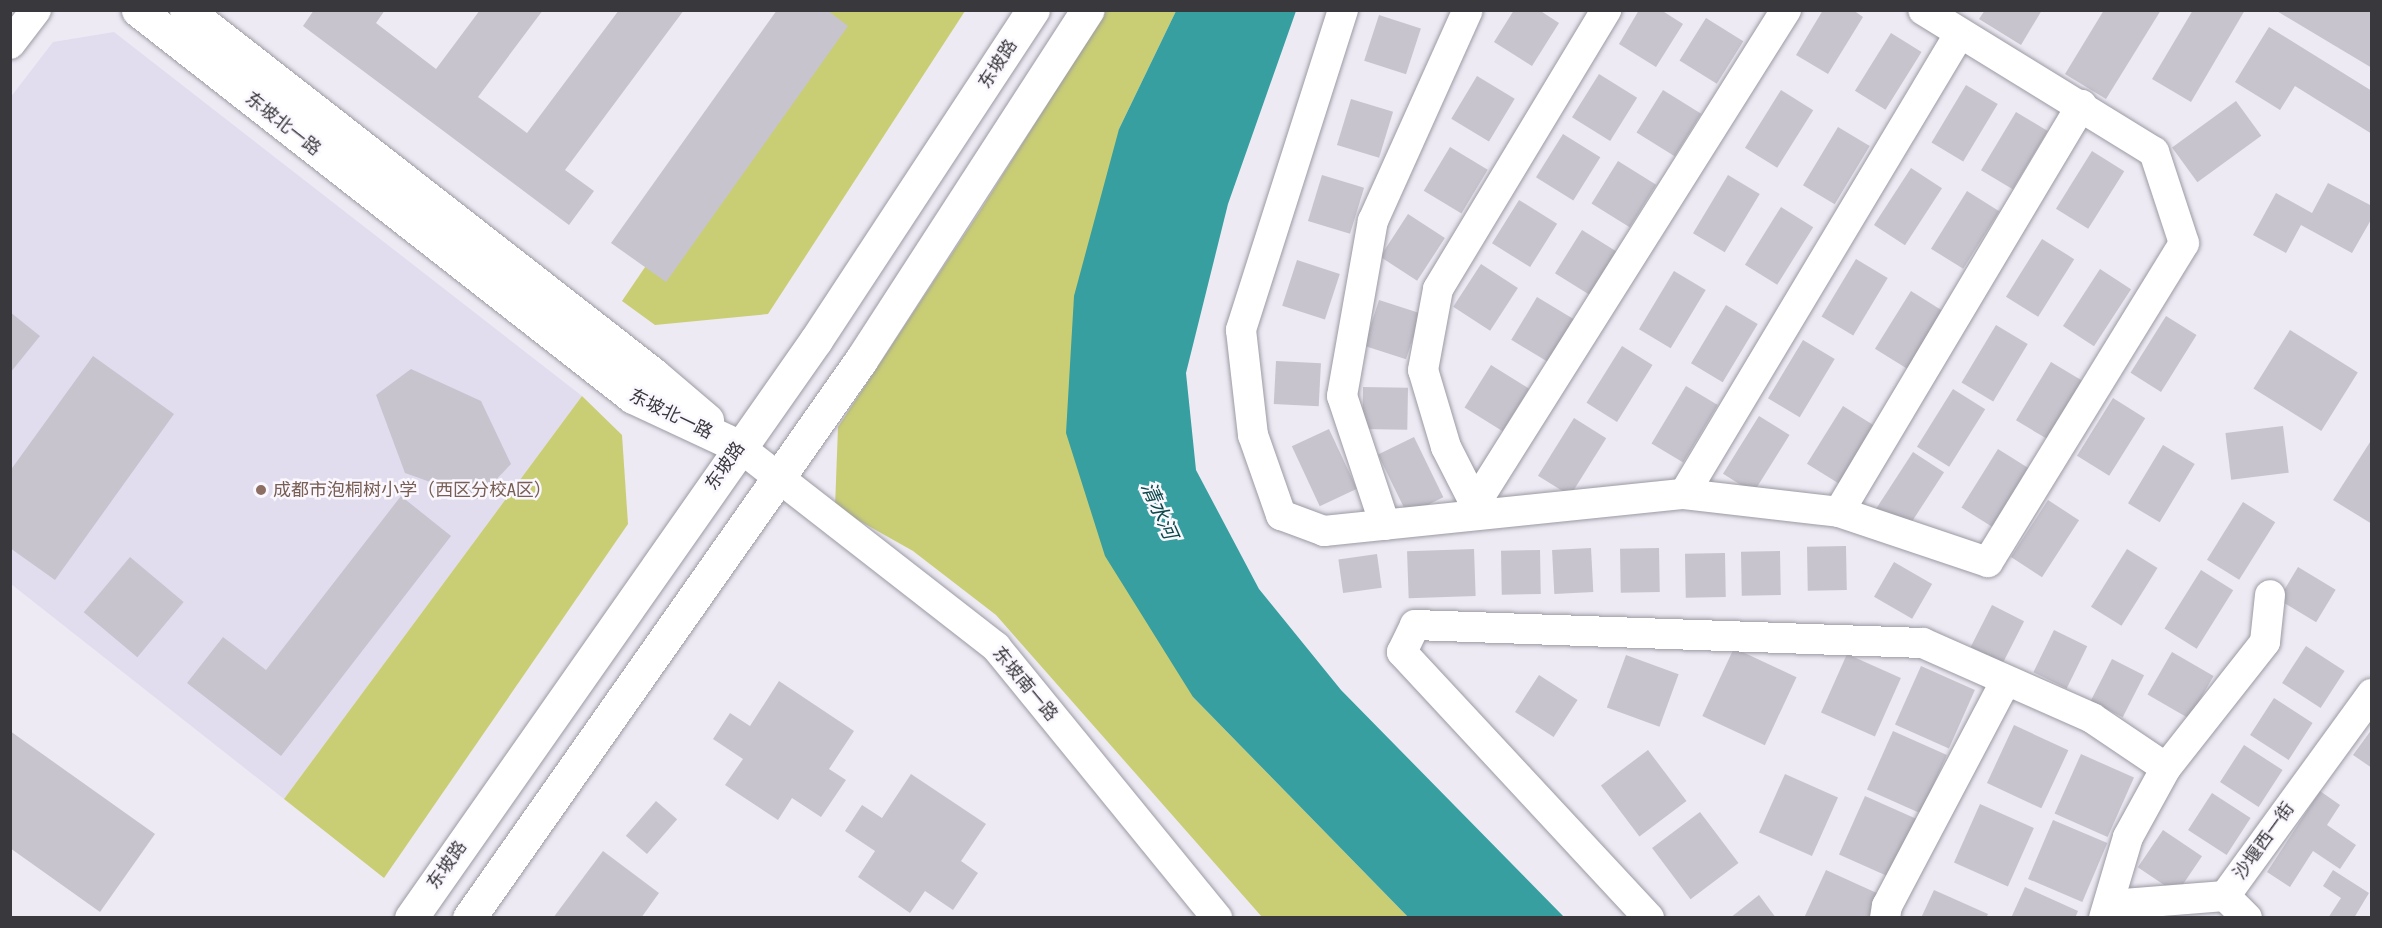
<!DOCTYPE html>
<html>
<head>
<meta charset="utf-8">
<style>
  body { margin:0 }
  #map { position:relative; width:2382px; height:928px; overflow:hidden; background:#edeaf4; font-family:"Asap Condensed","Noto Sans SC",sans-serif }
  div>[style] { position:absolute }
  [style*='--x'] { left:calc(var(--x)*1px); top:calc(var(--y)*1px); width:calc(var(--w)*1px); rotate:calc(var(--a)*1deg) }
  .built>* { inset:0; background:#e2ddee }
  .green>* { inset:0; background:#c9ce75 }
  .water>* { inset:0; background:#379fa0 }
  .building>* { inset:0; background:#c7c4ce; transform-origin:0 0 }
  .roads { filter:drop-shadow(0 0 2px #9c9aa3) drop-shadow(0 0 2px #9c9aa3) }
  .street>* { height:30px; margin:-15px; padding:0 15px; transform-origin:15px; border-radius:15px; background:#fff }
  .secondary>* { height:33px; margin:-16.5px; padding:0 16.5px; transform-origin:16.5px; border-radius:16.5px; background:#fff }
  .dots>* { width:16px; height:16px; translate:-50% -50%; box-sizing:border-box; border:3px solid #faf8fe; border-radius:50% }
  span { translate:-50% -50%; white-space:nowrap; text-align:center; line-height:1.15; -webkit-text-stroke:5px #faf8fe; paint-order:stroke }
  .street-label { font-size:18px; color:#39383c }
  .education-label { font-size:18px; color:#785e54 }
  .left { translate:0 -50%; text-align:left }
  .water-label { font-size:20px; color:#0a4849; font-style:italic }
  .frame { position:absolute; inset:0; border:12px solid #39383c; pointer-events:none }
</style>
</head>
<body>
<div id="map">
  <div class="built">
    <div style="clip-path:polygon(114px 32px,582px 396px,284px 799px,11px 584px,10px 98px,53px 42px)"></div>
  </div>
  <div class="green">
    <div style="clip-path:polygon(819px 11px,965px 11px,768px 314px,655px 325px,622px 301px)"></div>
    <div style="clip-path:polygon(1106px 11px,1176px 11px,1119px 129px,1193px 697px,1408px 917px,1262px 917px,996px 615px,913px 551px,835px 507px,838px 427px,980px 211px)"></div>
    <div style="clip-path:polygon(582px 396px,622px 435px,628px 524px,384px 878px,284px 799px)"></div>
  </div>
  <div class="water">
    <div style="clip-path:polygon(1176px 11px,1296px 11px,1228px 204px,1186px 373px,1196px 470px,1259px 589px,1341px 690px,1564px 917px,1408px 917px,1193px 697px,1105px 556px,1066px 433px,1074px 296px,1119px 129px)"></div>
  </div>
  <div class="building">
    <div style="clip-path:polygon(314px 10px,385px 10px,376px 23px,436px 69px,480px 10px,543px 10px,478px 97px,527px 133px,619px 10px,684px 10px,565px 170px,594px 191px,569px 225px,303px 26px)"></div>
    <div style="clip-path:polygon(777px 10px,827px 10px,848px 26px,666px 282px,611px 243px)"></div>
    <div style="clip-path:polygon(1514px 10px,1539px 10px,1559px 23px,1532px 66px,1494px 42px)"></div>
    <div style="clip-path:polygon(1639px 10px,1661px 10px,1683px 24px,1656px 67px,1619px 44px)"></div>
    <div style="clip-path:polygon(1823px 10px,1853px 10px,1863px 17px,1828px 74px,1796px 55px)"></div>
    <div style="clip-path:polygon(1985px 10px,2042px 10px,2021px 45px,1979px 19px)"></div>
    <div style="clip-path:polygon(2104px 10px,2161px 10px,2106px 99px,2065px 74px)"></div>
    <div style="clip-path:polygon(2193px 10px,2245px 10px,2191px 102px,2152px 79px)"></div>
    <div style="clip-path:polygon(2275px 10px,2372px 10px,2372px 68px)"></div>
    <div style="left:1379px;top:15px;width:44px;height:48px;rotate:18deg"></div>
    <div style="left:1706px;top:18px;width:44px;height:50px;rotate:32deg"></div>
    <div style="clip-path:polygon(2269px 27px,2372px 91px,2372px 134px,2295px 86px,2280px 110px,2235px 82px)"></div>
    <div style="left:1891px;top:33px;width:36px;height:68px;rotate:32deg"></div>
    <div style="left:1599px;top:74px;width:45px;height:51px;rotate:32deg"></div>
    <div style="left:1477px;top:76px;width:44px;height:50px;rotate:31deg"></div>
    <div style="left:1966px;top:85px;width:37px;height:67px;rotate:31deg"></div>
    <div style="left:1663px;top:90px;width:45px;height:50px;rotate:32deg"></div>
    <div style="left:1781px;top:90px;width:38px;height:68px;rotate:32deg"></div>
    <div style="left:1351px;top:99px;width:44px;height:48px;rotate:17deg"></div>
    <div style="left:2236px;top:101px;width:43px;height:79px;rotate:54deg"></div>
    <div style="left:2016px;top:112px;width:37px;height:68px;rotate:31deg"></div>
    <div style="left:1838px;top:127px;width:37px;height:68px;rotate:31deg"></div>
    <div style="left:1563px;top:134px;width:44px;height:51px;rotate:32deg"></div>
    <div style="left:1450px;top:147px;width:44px;height:51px;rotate:31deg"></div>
    <div style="left:2092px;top:151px;width:38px;height:68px;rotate:32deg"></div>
    <div style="left:1618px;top:161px;width:45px;height:50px;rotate:32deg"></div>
    <div style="left:1911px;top:168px;width:37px;height:68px;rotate:33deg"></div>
    <div style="left:1322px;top:175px;width:44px;height:48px;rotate:17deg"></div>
    <div style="left:1728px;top:175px;width:37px;height:68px;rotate:31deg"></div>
    <div style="clip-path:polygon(2328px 183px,2372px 206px,2372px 218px,2352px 253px,2301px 225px,2286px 253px,2253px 235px,2276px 193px,2312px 213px)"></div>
    <div style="left:1967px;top:191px;width:38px;height:68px;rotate:32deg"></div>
    <div style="left:1519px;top:200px;width:45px;height:51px;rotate:32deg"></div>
    <div style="left:1781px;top:207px;width:38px;height:68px;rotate:32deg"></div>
    <div style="left:1408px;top:214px;width:44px;height:51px;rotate:33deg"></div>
    <div style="left:1582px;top:230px;width:44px;height:51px;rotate:32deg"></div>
    <div style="left:2042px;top:239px;width:38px;height:68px;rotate:32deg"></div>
    <div style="left:1856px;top:259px;width:37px;height:67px;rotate:31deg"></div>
    <div style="left:1297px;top:260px;width:45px;height:48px;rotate:18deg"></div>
    <div style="left:1481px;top:264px;width:44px;height:51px;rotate:33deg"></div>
    <div style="left:2100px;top:269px;width:37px;height:68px;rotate:33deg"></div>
    <div style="left:1674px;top:271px;width:37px;height:68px;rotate:31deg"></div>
    <div style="left:1911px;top:291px;width:38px;height:68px;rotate:32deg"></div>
    <div style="left:1537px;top:297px;width:44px;height:50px;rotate:31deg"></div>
    <div style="left:1379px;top:300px;width:44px;height:48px;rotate:18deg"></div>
    <div style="left:1726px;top:305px;width:37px;height:68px;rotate:31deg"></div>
    <div style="clip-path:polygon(10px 312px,40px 336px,10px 373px)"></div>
    <div style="left:2166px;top:316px;width:36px;height:67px;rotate:32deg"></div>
    <div style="left:1996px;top:325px;width:37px;height:67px;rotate:31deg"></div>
    <div style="left:2290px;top:330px;width:80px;height:69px;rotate:32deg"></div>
    <div style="left:1803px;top:340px;width:37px;height:68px;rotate:31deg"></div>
    <div style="left:1622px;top:346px;width:36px;height:67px;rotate:32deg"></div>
    <div style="clip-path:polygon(93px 356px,174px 414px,55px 580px,10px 548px,10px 471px)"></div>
    <div style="left:1276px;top:361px;width:45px;height:43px;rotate:3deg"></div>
    <div style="left:2051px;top:362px;width:37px;height:68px;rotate:31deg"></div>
    <div style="left:1491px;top:365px;width:45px;height:50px;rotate:32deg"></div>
    <div style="clip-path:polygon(411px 369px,481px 401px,511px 464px,478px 499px,405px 473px,376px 395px)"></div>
    <div style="left:1686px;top:386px;width:37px;height:67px;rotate:31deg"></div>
    <div style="left:1363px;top:387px;width:45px;height:42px;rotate:1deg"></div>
    <div style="left:1953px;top:389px;width:38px;height:68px;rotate:32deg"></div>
    <div style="left:2113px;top:398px;width:38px;height:68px;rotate:32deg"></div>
    <div style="left:1843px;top:406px;width:38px;height:68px;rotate:32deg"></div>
    <div style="left:1759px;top:416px;width:36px;height:68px;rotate:32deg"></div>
    <div style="left:1574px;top:418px;width:38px;height:68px;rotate:32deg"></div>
    <div style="left:2283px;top:426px;width:47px;height:58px;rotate:83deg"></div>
    <div style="left:1329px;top:429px;width:66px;height:41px;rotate:65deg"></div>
    <div style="left:1414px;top:437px;width:67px;height:40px;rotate:64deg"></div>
    <div style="clip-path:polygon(2372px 439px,2372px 524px,2333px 500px)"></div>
    <div style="left:2163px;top:445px;width:37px;height:68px;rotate:31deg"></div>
    <div style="left:1998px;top:449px;width:38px;height:69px;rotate:32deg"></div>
    <div style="left:1913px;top:452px;width:37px;height:68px;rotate:33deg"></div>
    <div style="clip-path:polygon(401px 496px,451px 536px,281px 756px,187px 683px,223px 637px,266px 670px)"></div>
    <div style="left:2048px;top:500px;width:37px;height:68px;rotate:33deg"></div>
    <div style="left:2243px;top:502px;width:38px;height:68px;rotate:32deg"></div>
    <div style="left:1846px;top:546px;width:44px;height:39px;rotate:89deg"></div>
    <div style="left:1591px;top:548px;width:44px;height:39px;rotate:87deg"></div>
    <div style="left:1659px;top:548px;width:44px;height:39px;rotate:89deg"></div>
    <div style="left:1474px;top:549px;width:47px;height:67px;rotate:88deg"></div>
    <div style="left:2127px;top:549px;width:36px;height:68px;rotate:32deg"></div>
    <div style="left:1540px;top:550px;width:44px;height:39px;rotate:89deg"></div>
    <div style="left:1780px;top:551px;width:44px;height:39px;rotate:89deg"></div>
    <div style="left:1725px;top:553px;width:44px;height:40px;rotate:89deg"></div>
    <div style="left:1377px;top:554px;width:34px;height:39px;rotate:82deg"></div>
    <div style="left:130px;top:557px;width:70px;height:72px;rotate:40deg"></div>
    <div style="left:1894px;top:562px;width:44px;height:40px;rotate:30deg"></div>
    <div style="left:2298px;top:567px;width:44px;height:38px;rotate:31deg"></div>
    <div style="left:2201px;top:570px;width:38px;height:69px;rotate:32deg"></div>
    <div style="left:1992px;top:605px;width:36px;height:47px;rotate:27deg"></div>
    <div style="left:2054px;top:630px;width:37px;height:47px;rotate:26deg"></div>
    <div style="left:2306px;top:646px;width:46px;height:44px;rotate:33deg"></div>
    <div style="left:1734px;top:648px;width:69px;height:75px;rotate:25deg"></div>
    <div style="left:2172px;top:652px;width:48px;height:49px;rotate:30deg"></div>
    <div style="left:1847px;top:654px;width:59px;height:64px;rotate:24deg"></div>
    <div style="left:1626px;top:655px;width:56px;height:56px;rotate:20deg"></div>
    <div style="left:2112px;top:659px;width:36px;height:47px;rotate:27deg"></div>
    <div style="left:1921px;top:666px;width:59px;height:64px;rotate:24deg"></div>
    <div style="left:1539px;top:675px;width:46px;height:44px;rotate:33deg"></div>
    <div style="clip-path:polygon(779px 681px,854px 731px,829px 769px,846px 780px,821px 817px,792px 798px,778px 820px,725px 785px,743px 759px,713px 739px,730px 713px,750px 726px)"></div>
    <div style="left:2274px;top:698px;width:46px;height:44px;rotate:33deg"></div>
    <div style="left:2014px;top:725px;width:60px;height:64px;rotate:25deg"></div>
    <div style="clip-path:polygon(2372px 729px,2372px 768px,2353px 755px)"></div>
    <div style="clip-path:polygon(10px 731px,155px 834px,100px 912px,10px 848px)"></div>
    <div style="left:1893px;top:731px;width:59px;height:64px;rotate:24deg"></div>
    <div style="left:2244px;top:745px;width:46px;height:44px;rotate:33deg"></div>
    <div style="left:1648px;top:750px;width:64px;height:59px;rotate:53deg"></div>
    <div style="left:2081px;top:754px;width:58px;height:65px;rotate:24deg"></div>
    <div style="clip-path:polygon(911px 774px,986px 824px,961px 861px,978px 873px,953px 910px,925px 891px,910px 913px,858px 877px,875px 851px,845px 831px,862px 805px,882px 818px)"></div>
    <div style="left:1785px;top:774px;width:58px;height:64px;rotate:24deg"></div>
    <div style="clip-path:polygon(2320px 791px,2340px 805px,2327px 825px,2356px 845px,2340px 869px,2313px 851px,2290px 887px,2267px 872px)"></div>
    <div style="left:2212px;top:793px;width:46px;height:44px;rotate:33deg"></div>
    <div style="left:1865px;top:796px;width:59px;height:64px;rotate:24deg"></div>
    <div style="left:656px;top:801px;width:28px;height:46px;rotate:41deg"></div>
    <div style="left:1980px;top:804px;width:59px;height:64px;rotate:24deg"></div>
    <div style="left:1700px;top:812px;width:64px;height:60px;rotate:53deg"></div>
    <div style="left:2053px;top:820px;width:59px;height:64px;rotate:23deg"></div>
    <div style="left:2163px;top:830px;width:47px;height:45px;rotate:34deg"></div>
    <div style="clip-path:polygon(603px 851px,659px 893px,641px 918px,553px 918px)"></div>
    <div style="clip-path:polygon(1826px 870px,1879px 894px,1869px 918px,1804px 918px)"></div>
    <div style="clip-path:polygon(2333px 870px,2369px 893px,2354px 918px,2328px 918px,2341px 898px,2323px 886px)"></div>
    <div style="clip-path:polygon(2025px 887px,2078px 911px,2075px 918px,2011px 918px)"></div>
    <div style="clip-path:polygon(1934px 890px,1988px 914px,1986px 918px,1921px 918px)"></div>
    <div style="clip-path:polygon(1759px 895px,1776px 918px,1730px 918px)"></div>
  </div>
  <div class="roads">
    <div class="street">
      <div style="--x:1343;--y:10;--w:336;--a:107.7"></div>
      <div style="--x:1241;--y:330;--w:106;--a:83.5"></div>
      <div style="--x:1253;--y:435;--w:85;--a:70.7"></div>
      <div style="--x:1281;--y:515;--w:46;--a:20.4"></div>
      <div style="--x:1324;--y:531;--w:362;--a:-5.9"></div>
      <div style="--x:1684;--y:494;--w:156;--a:6.6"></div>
      <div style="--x:1839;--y:512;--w:157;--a:18.6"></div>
      <div style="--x:1988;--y:562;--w:374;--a:-58.4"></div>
      <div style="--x:2184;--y:243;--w:96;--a:-108.2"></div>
      <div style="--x:2154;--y:152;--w:271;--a:-148.4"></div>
      <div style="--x:10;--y:44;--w:43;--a:-52.6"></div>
      <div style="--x:738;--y:446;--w:327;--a:37.9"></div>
      <div style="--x:996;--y:647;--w:350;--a:50.8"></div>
      <div style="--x:1684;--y:494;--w:537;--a:-59.09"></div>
      <div style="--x:1475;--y:504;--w:584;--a:-57.81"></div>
      <div style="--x:1475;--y:504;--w:64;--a:-117"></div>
      <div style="--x:1446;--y:447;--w:80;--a:-106.6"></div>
      <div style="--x:1423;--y:370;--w:82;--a:-79.5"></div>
      <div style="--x:1438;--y:289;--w:326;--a:-58.9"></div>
      <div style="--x:1839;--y:512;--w:474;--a:-59.2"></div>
      <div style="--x:1385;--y:525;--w:136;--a:-108.4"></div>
      <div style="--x:1342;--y:396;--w:178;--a:-80"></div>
      <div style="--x:1373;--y:221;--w:231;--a:-65.8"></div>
      <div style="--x:2225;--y:896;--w:31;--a:45"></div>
      <div style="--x:2111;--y:905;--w:114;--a:-4.5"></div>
      <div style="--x:2225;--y:896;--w:250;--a:-54"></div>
      <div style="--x:1649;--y:918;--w:363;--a:-132.9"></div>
      <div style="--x:1402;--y:652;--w:30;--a:-64"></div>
      <div style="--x:1415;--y:625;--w:508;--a:2.03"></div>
      <div style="--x:1923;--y:643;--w:185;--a:23.9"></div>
      <div style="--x:2092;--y:718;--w:89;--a:34"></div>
      <div style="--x:1885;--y:918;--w:12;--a:-81"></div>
      <div style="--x:1887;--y:906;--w:255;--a:-62.2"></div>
      <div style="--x:2104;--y:918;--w:84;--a:-73.5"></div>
      <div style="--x:2128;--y:837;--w:79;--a:-61.2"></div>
      <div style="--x:2166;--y:768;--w:160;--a:-51.8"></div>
      <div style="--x:2265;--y:642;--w:47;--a:-83.9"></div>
    </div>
    <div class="secondary">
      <div style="--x:138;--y:10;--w:628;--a:38.02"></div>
      <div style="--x:633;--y:397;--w:116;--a:25"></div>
      <div style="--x:186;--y:10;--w:592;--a:37.93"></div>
      <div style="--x:653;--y:374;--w:71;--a:40.4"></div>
      <div style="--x:411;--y:918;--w:706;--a:-54.98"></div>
      <div style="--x:816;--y:340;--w:395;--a:-56.7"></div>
      <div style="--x:469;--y:918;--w:682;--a:-54.91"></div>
      <div style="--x:861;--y:360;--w:417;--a:-57.1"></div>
    </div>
  </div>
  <div class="dots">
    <div style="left:261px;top:490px;background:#8d6e63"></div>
  </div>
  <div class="street-label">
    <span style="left:998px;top:64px;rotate:-57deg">东坡路</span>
    <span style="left:283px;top:124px;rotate:38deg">东坡北一路</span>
    <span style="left:671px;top:414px;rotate:26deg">东坡北一路</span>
    <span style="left:725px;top:466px;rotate:-55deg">东坡路</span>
    <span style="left:1025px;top:684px;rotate:50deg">东坡南一路</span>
    <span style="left:2264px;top:841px;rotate:-54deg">沙堰西一街</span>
    <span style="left:447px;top:865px;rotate:-55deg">东坡路</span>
  </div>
  <div class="education-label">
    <span class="left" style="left:273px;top:490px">成都市泡桐树小学（西区分校A区）</span>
  </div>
  <div class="water-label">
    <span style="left:1160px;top:510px;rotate:66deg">清水河</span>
  </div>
  <div class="frame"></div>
</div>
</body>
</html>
